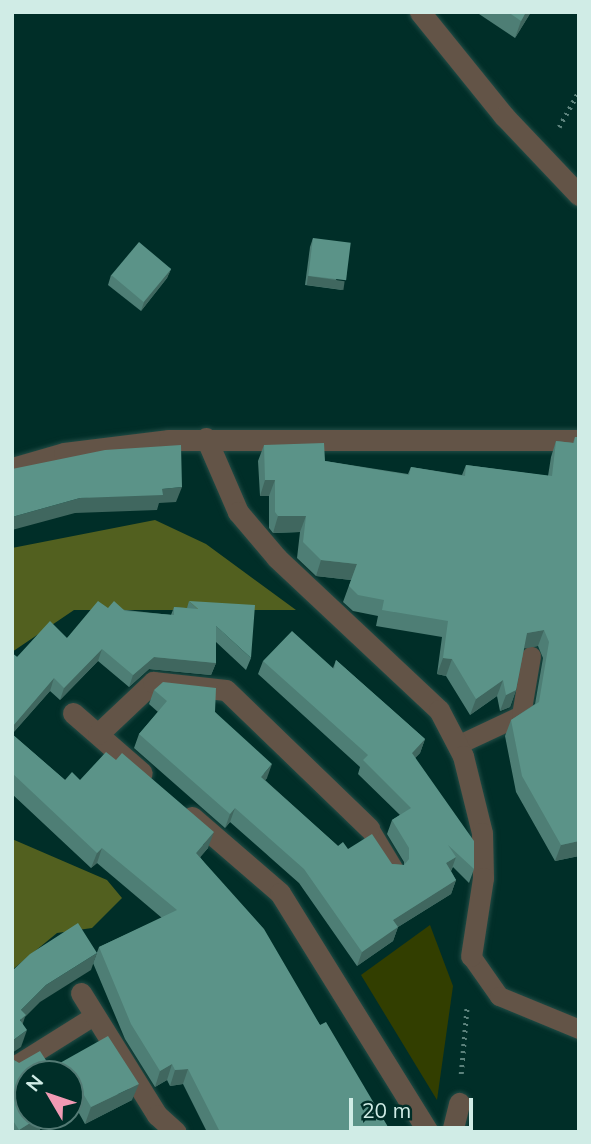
<!DOCTYPE html>
<html>
<head>
<meta charset="utf-8">
<style>
  body { margin:0 }
  #map { position:relative; width:591px; height:1144px; overflow:hidden; background:#002e28; font-family:Mulish,sans-serif }
  div>[style] { position:absolute }
  [style*='--x'] { left:calc(var(--x)*1px); top:calc(var(--y)*1px); width:calc(var(--w)*1px); rotate:calc(var(--a)*1deg) }
  .green>* { inset:0; background:#323e00 }
  .forest>* { inset:0; background:#52601f }
  .path>* { height:4.5px; margin-top:-2.25px; transform-origin:0; background:repeating-linear-gradient(90deg,#5c827c 0 2px,transparent 0 7px) }
  .roads { filter:drop-shadow(0 0 2px #214c46) drop-shadow(0 0 2px #214c46) }
  .lane>* { height:19px; margin:-9.5px; padding:0 9.5px; transform-origin:9.5px; border-radius:9.5px; background:#635447 }
  .street>* { height:21px; margin:-10.5px; padding:0 10.5px; transform-origin:10.5px; border-radius:10.5px; background:#635447 }
  .wall>* { inset:0; background:#4e7e75 }
  .shaded-wall>* { inset:0; background:#40675f; transform-origin:0 0 }
  .building>* { inset:0; background:#5b9388; transform-origin:0 0 }
  span { translate:-50% -50%; white-space:nowrap; text-align:center; line-height:1.15; -webkit-text-stroke:7px #002e28; paint-order:stroke }
  .frame { position:absolute; inset:0; border:14px solid #d0ece6; pointer-events:none }
  .north { position:absolute; left:14px; top:1060px; width:70px; height:70px; box-sizing:border-box; background:#002e28; border:2px solid #537a74; border-radius:50%; rotate:309deg; font-size:19px; font-weight:700; line-height:28px; text-align:center; color:#d0ece6 }
  .north::after { content:''; display:block; margin:auto; width:24px; height:32px; background:#f19ab4; clip-path:polygon(50% 0,100% 100%,50% 72%,0 100%) }
  .scale { position:absolute; left:349px; top:1098px; width:124px; height:32px; box-sizing:border-box; border:4px solid #d0ece6; border-top:0; padding-left:9px; font-size:21px; line-height:24px; white-space:nowrap; color:#d0ece6; -webkit-text-stroke:5px #002e28; paint-order:stroke }
</style>
</head>
<body>
<div id="map">
  <div class="green">
    <div style="clip-path:polygon(430px 925px,453px 986px,437px 1100px,361px 975px)"></div>
  </div>
  <div class="forest">
    <div style="clip-path:polygon(155px 520px,206px 544px,296px 610px,74px 610px,12px 652px,12px 548px)"></div>
    <div style="clip-path:polygon(12px 839px,107px 880px,122px 898px,92px 928px,57px 933px,12px 970px)"></div>
  </div>
  <div class="path">
    <div style="--x:559;--y:127;--w:41;--a:-60.9"></div>
    <div style="--x:461;--y:1074;--w:68;--a:-85"></div>
  </div>
  <div class="roads">
    <div class="lane">
      <div style="--x:457;--y:745;--w:71;--a:-25.1"></div>
      <div style="--x:521;--y:715;--w:60;--a:-80.4"></div>
      <div style="--x:369;--y:828;--w:47;--a:59"></div>
      <div style="--x:471;--y:956;--w:49;--a:55"></div>
      <div style="--x:499;--y:996;--w:87;--a:22.4"></div>
      <div style="--x:12;--y:1067;--w:98;--a:-32.1"></div>
    </div>
    <div class="street">
      <div style="--x:420;--y:12;--w:134;--a:51.1"></div>
      <div style="--x:504;--y:116;--w:109;--a:46.5"></div>
      <div style="--x:206;--y:438;--w:81;--a:66.6"></div>
      <div style="--x:238;--y:512;--w:60;--a:49.7"></div>
      <div style="--x:277;--y:558;--w:222;--a:43.2"></div>
      <div style="--x:439;--y:710;--w:52;--a:62.4"></div>
      <div style="--x:463;--y:756;--w:79;--a:76.1"></div>
      <div style="--x:482;--y:833;--w:45;--a:88.7"></div>
      <div style="--x:483;--y:878;--w:79;--a:98.7"></div>
      <div style="--x:12;--y:468;--w:54;--a:-16.1"></div>
      <div style="--x:64;--y:453;--w:106;--a:-7.1"></div>
      <div style="--x:169;--y:440;--w:410;--a:0"></div>
      <div style="--x:73;--y:713;--w:91;--a:41"></div>
      <div style="--x:98;--y:734;--w:76;--a:-43.4"></div>
      <div style="--x:153;--y:682;--w:73;--a:6.3"></div>
      <div style="--x:226;--y:690;--w:199;--a:44"></div>
      <div style="--x:192;--y:817;--w:116;--a:40.8"></div>
      <div style="--x:280;--y:893;--w:281;--a:58.2"></div>
      <div style="--x:81;--y:993;--w:144;--a:58.1"></div>
      <div style="--x:157;--y:1115;--w:25;--a:42"></div>
      <div style="--x:452;--y:1132;--w:30;--a:-76"></div>
    </div>
  </div>
  <div class="wall">
    <div style="clip-path:polygon(476px 12px,531px 12px,515px 38px)"></div>
    <div style="clip-path:polygon(313px 238px,342px 290px,305px 285px,310px 247px)"></div>
    <div style="clip-path:polygon(171px 269px,167px 278px,141px 311px,108px 285px,111px 275px)"></div>
    <div style="clip-path:polygon(575px 437px,579px 437px,579px 856px,555px 861px,516px 792px,505px 736px,511px 720px,535px 704px,543px 658px,538px 646px,524px 648px,516px 690px,510px 707px,500px 711px,497px 696px,470px 715px,446px 676px,437px 674px,442px 637px,376px 626px,378px 616px,353px 611px,343px 602px,351px 580px,316px 576px,297px 558px,300px 532px,273px 533px,269px 528px,269px 496px,260px 496px,258px 461px,264px 445px,325px 461px,408px 474px,411px 467px,462px 475px,466px 465px,548px 476px,551px 457px,556px 441px,573px 443px)"></div>
    <div style="clip-path:polygon(189px 601px,251px 658px,246px 670px,216px 642px,216px 663px,211px 675px,149px 669px,129px 687px,98px 661px,60px 700px,50px 691px,12px 734px,65px 780px,80px 780px,208px 848px,200px 857px,320px 1025px,391px 1132px,207px 1132px,183px 1084px,170px 1086px,167px 1080px,155px 1087px,125px 1039px,93px 963px,99px 947px,162px 918px,97px 863px,91px 868px,12px 794px,12px 653px,17px 657px,67px 638px,108px 608px,171px 615px,174px 607px,187px 608px)"></div>
    <div style="clip-path:polygon(336px 660px,425px 739px,420px 753px,415px 758px,474px 869px,469px 883px,453px 867px,451px 871px,456px 880px,451px 894px,398px 927px,393px 941px,357px 966px,299px 883px,230px 822px,225px 828px,134px 748px,139px 734px,158px 712px,149px 704px,154px 690px,215px 712px,267px 778px,265px 780px,338px 846px,392px 864px,404px 865px,404px 862px,387px 834px,392px 820px,400px 815px,358px 774px,360px 767px,258px 674px,263px 661px,333px 668px)"></div>
    <div style="clip-path:polygon(12px 1059px,19px 1063px,51px 1068px,132px 1100px,85px 1124px,75px 1106px,36px 1132px,12px 1132px)"></div>
  </div>
  <div class="shaded-wall">
    <div style="clip-path:polygon(526px 12px,531px 12px,515px 38px,521px 21px)"></div>
    <div style="clip-path:polygon(171px 269px,167px 278px,141px 311px,144px 302px)"></div>
    <div style="left:308px;top:276px;width:37px;height:9px;rotate:8deg"></div>
    <div style="clip-path:polygon(265px 480px,275px 480px,269px 496px,260px 496px)"></div>
    <div style="clip-path:polygon(182px 487px,176px 502px,159px 503px,157px 510px,75px 513px,12px 530px,12px 517px,80px 498px,162px 489px)"></div>
    <div style="clip-path:polygon(278px 516px,306px 516px,300px 532px,273px 533px)"></div>
    <div style="clip-path:polygon(321px 560px,357px 564px,351px 580px,316px 576px)"></div>
    <div style="clip-path:polygon(544px 630px,538px 646px,521px 649px,527px 633px)"></div>
    <div style="clip-path:polygon(102px 649px,98px 661px,60px 700px,64px 688px)"></div>
    <div style="clip-path:polygon(154px 657px,216px 663px,211px 675px,149px 669px,129px 687px,133px 675px)"></div>
    <div style="clip-path:polygon(443px 658px,452px 659px,446px 676px,437px 674px)"></div>
    <div style="clip-path:polygon(54px 678px,50px 691px,12px 734px,12px 727px)"></div>
    <div style="clip-path:polygon(503px 680px,497px 696px,470px 715px,476px 699px)"></div>
    <div style="clip-path:polygon(516px 690px,510px 707px,500px 711px,506px 695px)"></div>
    <div style="clip-path:polygon(425px 739px,420px 753px,407px 766px,412px 753px)"></div>
    <div style="clip-path:polygon(272px 764px,267px 778px,256px 791px,261px 777px)"></div>
    <div style="clip-path:polygon(235px 808px,230px 822px,225px 828px,230px 814px)"></div>
    <div style="clip-path:polygon(214px 832px,208px 848px,191px 868px,196px 853px)"></div>
    <div style="clip-path:polygon(579px 841px,579px 856px,555px 861px,561px 845px)"></div>
    <div style="clip-path:polygon(102px 848px,97px 863px,91px 868px,97px 853px)"></div>
    <div style="clip-path:polygon(456px 857px,451px 871px,446px 863px)"></div>
    <div style="clip-path:polygon(456px 880px,451px 894px,398px 927px,393px 941px,357px 966px,362px 952px,393px 920px)"></div>
    <div style="clip-path:polygon(97px 953px,91px 970px,40px 1002px,25px 1017px,20px 1032px,21px 1010px,46px 985px)"></div>
    <div style="clip-path:polygon(27px 1030px,21px 1047px,12px 1053px,12px 1041px)"></div>
    <div style="clip-path:polygon(172px 1064px,167px 1080px,155px 1087px,160px 1071px)"></div>
    <div style="clip-path:polygon(188px 1069px,183px 1084px,170px 1086px,175px 1070px)"></div>
    <div style="clip-path:polygon(139px 1084px,132px 1100px,85px 1124px,91px 1107px)"></div>
    <div style="clip-path:polygon(81px 1090px,75px 1106px,70px 1110px,70px 1097px)"></div>
    <div style="clip-path:polygon(41px 1116px,60px 1116px,36px 1132px,19px 1132px,19px 1130px)"></div>
  </div>
  <div class="building">
    <div style="clip-path:polygon(508px 12px,526px 12px,521px 21px)"></div>
    <div style="left:313px;top:238px;width:38px;height:38px;rotate:7deg"></div>
    <div style="left:139px;top:242px;width:42px;height:43px;rotate:40deg"></div>
    <div style="clip-path:polygon(575px 437px,579px 437px,579px 841px,561px 845px,522px 776px,511px 720px,539px 702px,549px 642px,544px 630px,527px 633px,516px 690px,506px 695px,503px 680px,476px 699px,452px 659px,443px 658px,448px 621px,382px 610px,384px 600px,358px 595px,349px 586px,357px 564px,321px 560px,303px 542px,306px 516px,278px 516px,275px 512px,275px 480px,265px 480px,264px 445px,324px 443px,325px 461px,409px 475px,411px 467px,465px 476px,466px 465px,552px 476px,556px 441px,574px 443px)"></div>
    <div style="clip-path:polygon(181px 445px,182px 487px,162px 489px,163px 495px,80px 498px,12px 517px,12px 469px,105px 450px)"></div>
    <div style="clip-path:polygon(98px 601px,108px 608px,114px 601px,125px 611px,174px 615px,174px 607px,198px 609px,189px 601px,255px 605px,251px 658px,216px 626px,216px 663px,154px 657px,133px 675px,102px 649px,64px 688px,54px 678px,12px 727px,12px 653px,17px 657px,50px 621px,67px 638px)"></div>
    <div style="clip-path:polygon(292px 631px,334px 669px,336px 660px,425px 739px,412px 753px,474px 841px,474px 869px,448px 845px,456px 857px,446px 863px,456px 880px,393px 920px,398px 927px,362px 952px,304px 869px,235px 808px,230px 814px,139px 734px,167px 701px,154px 690px,163px 682px,216px 688px,215px 712px,272px 764px,261px 777px,338px 846px,343px 842px,348px 849px,372px 834px,392px 864px,404px 865px,409px 859px,409px 848px,392px 820px,411px 808px,363px 760px,368px 755px,263px 661px)"></div>
    <div style="clip-path:polygon(12px 734px,65px 780px,72px 772px,80px 780px,106px 752px,116px 760px,122px 753px,214px 832px,196px 853px,264px 929px,320px 1025px,326px 1022px,391px 1132px,220px 1132px,188px 1069px,175px 1070px,172px 1064px,160px 1071px,131px 1024px,99px 947px,177px 910px,102px 848px,97px 853px,12px 773px)"></div>
    <div style="clip-path:polygon(78px 923px,97px 953px,46px 985px,21px 1010px,26px 1015px,20px 1020px,27px 1030px,12px 1041px,12px 971px,30px 954px)"></div>
    <div style="clip-path:polygon(108px 1036px,139px 1084px,91px 1107px,81px 1090px,70px 1097px,70px 1074px,28px 1074px,28px 1116px,41px 1116px,19px 1130px,12px 1119px,12px 1059px,19px 1063px,40px 1051px,51px 1068px)"></div>
  </div>
  <div class="frame"></div>
  <div class="north">N</div>
  <div class="scale">20 m</div>
</div>
</body>
</html>
